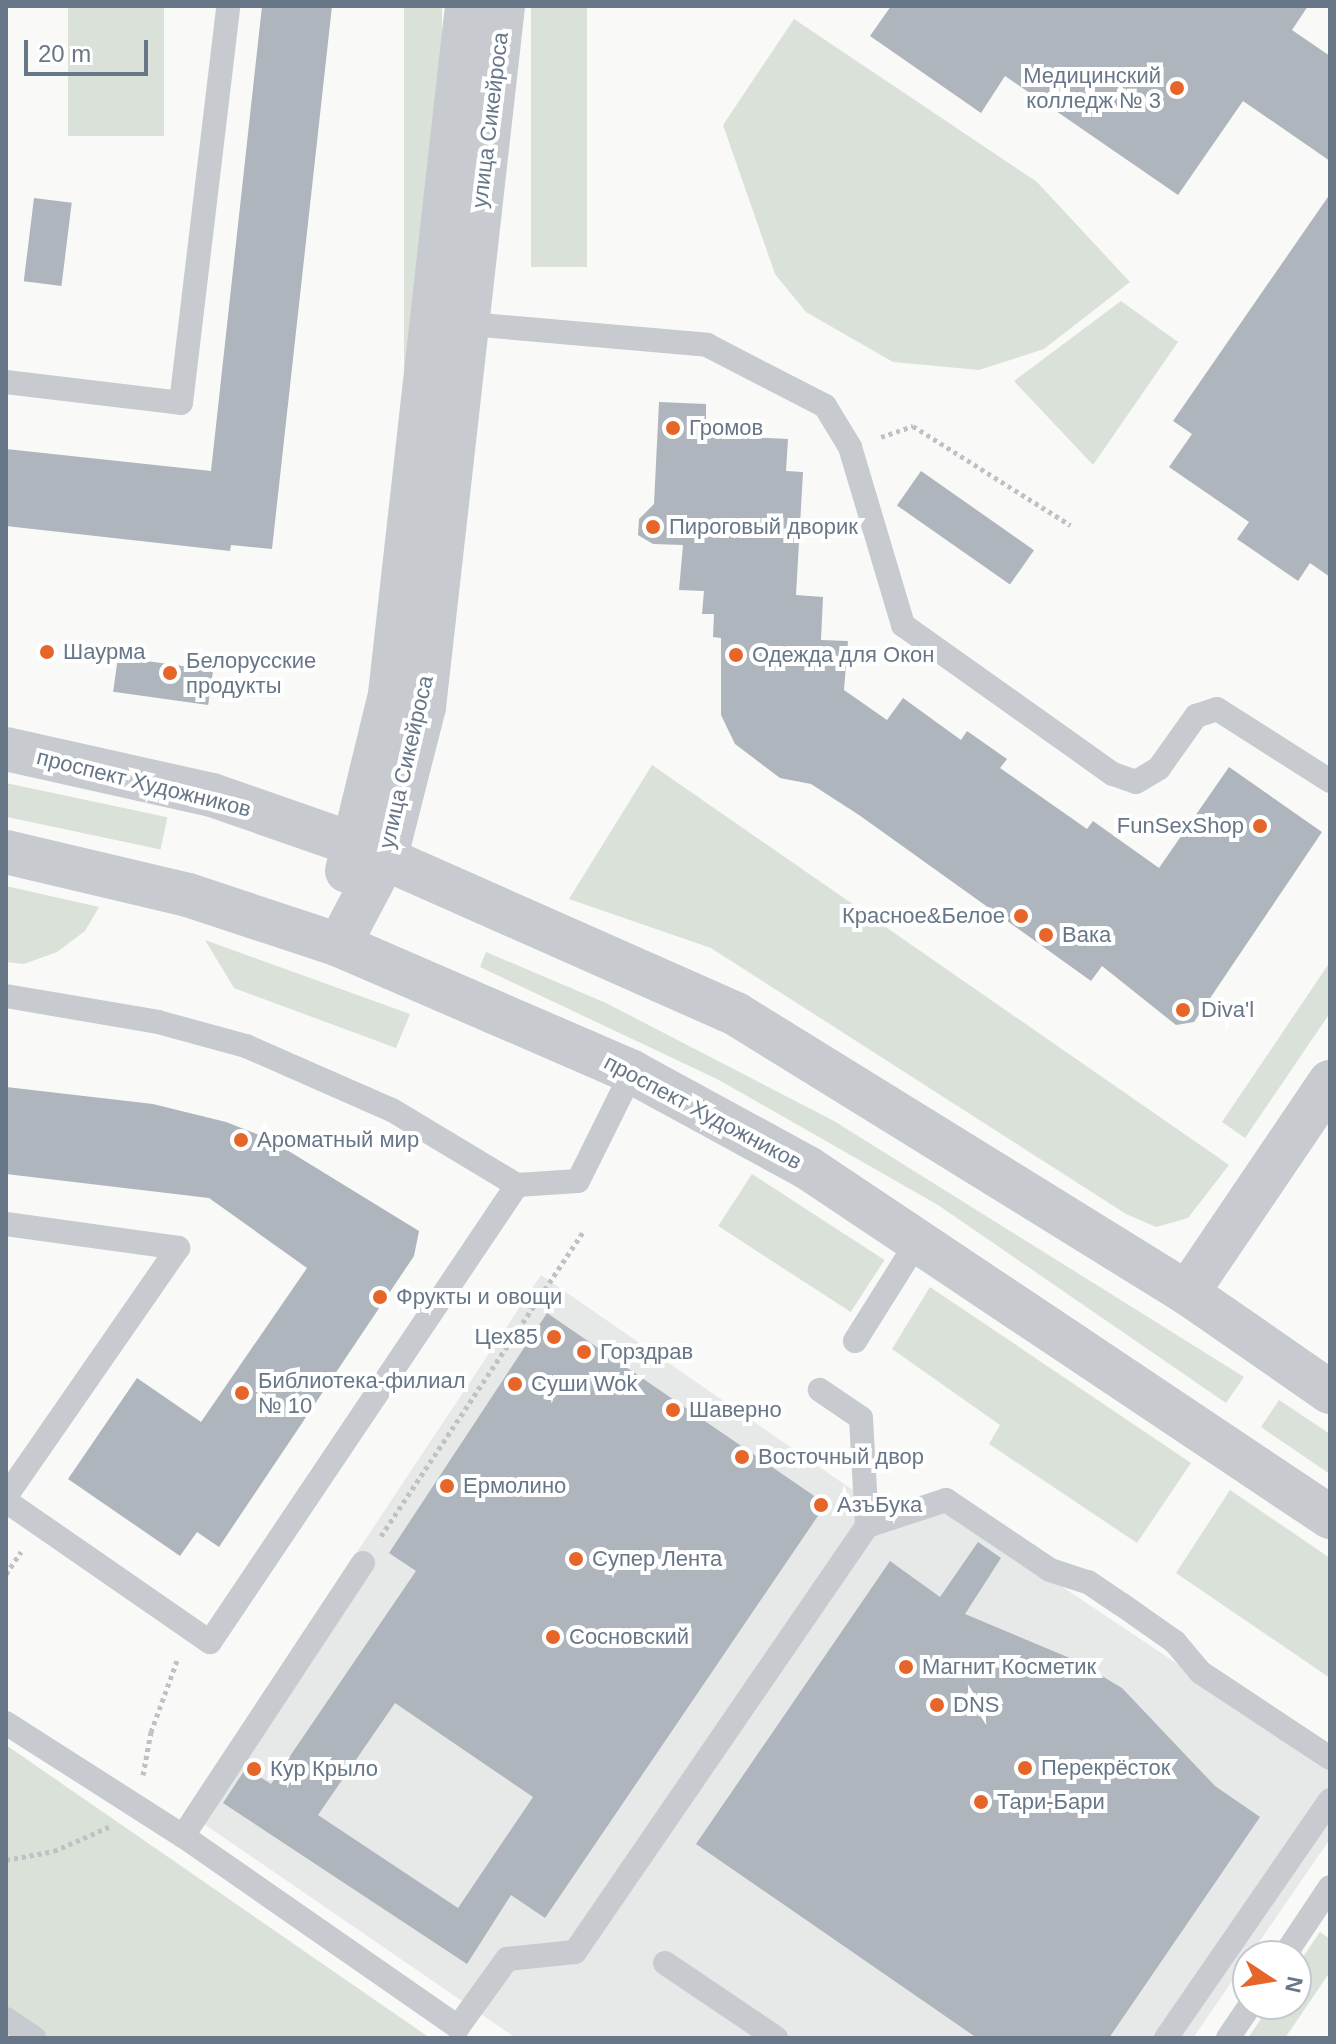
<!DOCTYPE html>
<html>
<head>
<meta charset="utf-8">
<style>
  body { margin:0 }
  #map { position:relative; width:1336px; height:2044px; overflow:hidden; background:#f9f9f7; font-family:Arial,sans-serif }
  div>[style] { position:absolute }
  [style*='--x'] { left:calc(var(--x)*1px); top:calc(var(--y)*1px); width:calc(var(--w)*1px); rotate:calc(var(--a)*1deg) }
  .built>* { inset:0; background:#e7e8e8 }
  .green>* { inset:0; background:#dae1d8; transform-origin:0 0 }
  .building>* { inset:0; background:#aeb5bc; transform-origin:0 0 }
  .path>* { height:5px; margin-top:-2.5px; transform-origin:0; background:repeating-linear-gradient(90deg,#bfc1c4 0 4px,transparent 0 8px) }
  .service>* { height:24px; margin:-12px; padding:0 12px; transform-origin:12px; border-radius:12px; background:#c7cace }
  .minor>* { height:44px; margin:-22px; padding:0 22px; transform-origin:22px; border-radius:22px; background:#c7cace }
  .tertiary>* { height:44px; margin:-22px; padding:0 22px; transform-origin:22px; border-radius:22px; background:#c7cace }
  .dots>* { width:22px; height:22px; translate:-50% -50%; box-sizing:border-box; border:4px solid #fff; border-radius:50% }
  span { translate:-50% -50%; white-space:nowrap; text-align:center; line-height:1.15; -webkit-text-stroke:8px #fff; paint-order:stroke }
  .poi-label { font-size:22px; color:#687788 }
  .right { translate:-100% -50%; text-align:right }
  .left { translate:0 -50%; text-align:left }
  .street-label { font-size:22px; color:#687788 }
  .frame { position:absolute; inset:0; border:8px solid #687788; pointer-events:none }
  .north { position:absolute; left:1232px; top:1940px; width:80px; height:80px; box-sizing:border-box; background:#fff; border:2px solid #c3c9cf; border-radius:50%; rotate:102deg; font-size:22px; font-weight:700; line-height:32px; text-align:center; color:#687788 }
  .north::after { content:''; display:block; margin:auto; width:28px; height:36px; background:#e6662a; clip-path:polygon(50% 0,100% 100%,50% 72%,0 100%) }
  .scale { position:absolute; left:24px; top:40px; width:124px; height:36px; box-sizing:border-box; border:4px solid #687788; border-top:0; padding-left:10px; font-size:24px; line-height:28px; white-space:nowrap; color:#687788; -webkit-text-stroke:6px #fff; paint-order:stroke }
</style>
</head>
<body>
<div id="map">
  <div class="built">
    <div style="clip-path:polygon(541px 1275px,905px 1526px,946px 1509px,1330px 1766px,1330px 1839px,1193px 2038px,516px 2038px,185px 1811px)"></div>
  </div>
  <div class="green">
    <div style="left:68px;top:6px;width:96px;height:130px"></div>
    <div style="left:404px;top:6px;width:38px;height:614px"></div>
    <div style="left:531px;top:6px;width:56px;height:261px"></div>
    <div style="clip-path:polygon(794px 19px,1037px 182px,1130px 282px,1044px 349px,979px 370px,893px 362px,806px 312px,775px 274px,723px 125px)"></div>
    <div style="clip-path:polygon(1121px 301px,1178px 342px,1093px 465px,1014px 381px)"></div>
    <div style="clip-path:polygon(652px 765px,1229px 1165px,1188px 1218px,1156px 1227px,1126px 1214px,711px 948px,569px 899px)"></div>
    <div style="left:6px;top:783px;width:165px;height:33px;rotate:12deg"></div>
    <div style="clip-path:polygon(6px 886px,99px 907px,85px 931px,57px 952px,24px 964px,6px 962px)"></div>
    <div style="clip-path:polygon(205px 940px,410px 1014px,396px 1048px,234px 988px)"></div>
    <div style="clip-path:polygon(486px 952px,606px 1003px,834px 1121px,1244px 1377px,1226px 1403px,938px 1205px,719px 1080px,480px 967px)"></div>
    <div style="clip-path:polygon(1330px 962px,1330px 1013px,1245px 1138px,1222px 1122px)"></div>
    <div style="left:752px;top:1174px;width:158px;height:62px;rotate:33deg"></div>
    <div style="clip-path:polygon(930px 1287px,1191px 1463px,1137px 1543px,989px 1444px,1000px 1425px,892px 1349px)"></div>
    <div style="clip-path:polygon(1279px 1400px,1330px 1434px,1330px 1474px,1261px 1427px)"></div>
    <div style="clip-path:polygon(1230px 1490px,1330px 1558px,1330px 1678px,1176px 1573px)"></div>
    <div style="clip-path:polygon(6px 1745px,430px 2038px,48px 2038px,6px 2010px)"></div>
    <div style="clip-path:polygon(1320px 1932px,1330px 1939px,1330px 1972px,1285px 2038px,1248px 2038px,1271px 2004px,1296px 2004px,1296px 1967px)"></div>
  </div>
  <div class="building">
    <div style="clip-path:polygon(262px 6px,332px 6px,272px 549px,231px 545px,230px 551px,6px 526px,6px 449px,211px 471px)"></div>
    <div style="clip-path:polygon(891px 6px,1308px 6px,1292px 30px,1330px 56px,1330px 161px,1243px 101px,1178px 195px,1005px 76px,981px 113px,870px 36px)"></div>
    <div style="clip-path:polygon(1330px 194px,1330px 577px,1310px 563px,1298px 581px,1237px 539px,1249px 522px,1169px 467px,1192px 434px,1173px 421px)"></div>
    <div style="left:34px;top:198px;width:38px;height:84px;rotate:7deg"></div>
    <div style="clip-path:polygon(659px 402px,706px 404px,706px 422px,747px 424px,746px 437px,788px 439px,786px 471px,803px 472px,796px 595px,823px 597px,821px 640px,848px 641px,844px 690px,887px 720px,903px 698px,961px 740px,967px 731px,1007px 759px,1000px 768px,1087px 829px,1093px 821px,1159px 868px,1229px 767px,1322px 832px,1194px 1022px,1176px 1025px,1102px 966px,1091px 981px,859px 815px,811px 784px,780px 778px,735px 744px,721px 715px,721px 638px,713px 637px,714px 614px,702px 614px,704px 591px,679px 590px,683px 545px,653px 544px,638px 535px,639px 519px,654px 504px)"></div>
    <div style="left:921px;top:471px;width:138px;height:42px;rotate:35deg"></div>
    <div style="left:118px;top:657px;width:96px;height:35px;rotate:8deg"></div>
    <div style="clip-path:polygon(6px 1087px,153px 1104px,226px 1122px,269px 1139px,419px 1231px,414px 1256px,219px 1547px,197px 1532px,180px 1556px,68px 1479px,137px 1378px,201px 1422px,307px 1268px,209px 1198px,6px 1174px)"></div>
    <div style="clip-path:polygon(evenodd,547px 1313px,826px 1504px,545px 1918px,511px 1895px,467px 1964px,223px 1803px,246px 1768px,271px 1784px,416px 1571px,389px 1553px,547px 1313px,395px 1703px,533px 1797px,458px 1908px,318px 1815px,395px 1703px)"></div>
    <div style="clip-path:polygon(978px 1542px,1001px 1558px,965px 1614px,1077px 1661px,1122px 1688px,1215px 1786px,1260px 1817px,1109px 2038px,977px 2038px,696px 1844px,890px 1561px,940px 1597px)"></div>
  </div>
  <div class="path">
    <div style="--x:881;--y:437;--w:34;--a:-19"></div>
    <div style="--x:913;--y:426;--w:186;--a:32.2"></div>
    <div style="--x:381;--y:1536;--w:367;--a:-56.4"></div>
    <div style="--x:6;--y:1574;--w:27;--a:-56"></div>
    <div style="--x:143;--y:1775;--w:44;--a:-79.5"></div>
    <div style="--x:151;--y:1732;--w:79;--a:-70"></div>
    <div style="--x:6;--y:1860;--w:49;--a:-10.6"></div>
    <div style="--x:54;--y:1851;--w:62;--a:-23.7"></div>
  </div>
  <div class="service">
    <div style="--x:458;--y:323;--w:250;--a:5"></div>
    <div style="--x:707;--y:345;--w:133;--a:27.3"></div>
    <div style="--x:825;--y:406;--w:48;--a:58.6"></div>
    <div style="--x:850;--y:447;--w:186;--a:73.4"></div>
    <div style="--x:903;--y:625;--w:257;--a:35.4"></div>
    <div style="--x:1113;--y:774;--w:24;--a:19"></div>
    <div style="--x:1136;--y:782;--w:27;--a:-31"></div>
    <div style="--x:1159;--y:768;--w:64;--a:-54.6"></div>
    <div style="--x:1196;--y:716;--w:22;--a:-18"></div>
    <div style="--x:1217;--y:709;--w:134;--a:32.5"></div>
    <div style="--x:6;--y:382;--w:176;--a:6.8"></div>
    <div style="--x:181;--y:403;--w:400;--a:-83.2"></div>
    <div style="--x:6;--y:996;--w:154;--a:9.7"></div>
    <div style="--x:158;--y:1022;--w:91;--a:15.3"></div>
    <div style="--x:246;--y:1046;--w:159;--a:23.7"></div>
    <div style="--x:392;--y:1110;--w:146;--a:31"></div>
    <div style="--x:6;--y:1224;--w:174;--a:7.9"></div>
    <div style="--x:178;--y:1248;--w:302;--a:124.7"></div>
    <div style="--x:855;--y:1341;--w:120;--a:-57.9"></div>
    <div style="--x:6;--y:1501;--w:248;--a:34.7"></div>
    <div style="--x:210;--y:1642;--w:551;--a:-56.11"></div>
    <div style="--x:517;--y:1185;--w:61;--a:-3.8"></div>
    <div style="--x:578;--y:1181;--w:122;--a:-63.6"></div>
    <div style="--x:867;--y:1526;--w:83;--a:-18.2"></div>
    <div style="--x:946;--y:1500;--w:125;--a:33.9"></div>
    <div style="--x:1050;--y:1570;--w:40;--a:18"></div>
    <div style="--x:1088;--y:1582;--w:40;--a:34"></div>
    <div style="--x:1121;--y:1604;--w:66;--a:35.1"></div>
    <div style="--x:1175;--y:1642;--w:39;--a:50"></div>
    <div style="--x:1200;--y:1672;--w:156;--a:33.5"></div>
    <div style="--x:363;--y:1563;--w:327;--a:123.4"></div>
    <div style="--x:183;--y:1836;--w:335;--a:34.8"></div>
    <div style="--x:458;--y:2027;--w:84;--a:-54.2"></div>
    <div style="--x:507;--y:1959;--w:68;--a:-5.9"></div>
    <div style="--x:575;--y:1952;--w:516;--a:-55.57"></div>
    <div style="--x:867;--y:1526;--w:108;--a:-93.2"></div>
    <div style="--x:861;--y:1418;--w:50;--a:-145.7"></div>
    <div style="--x:6;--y:1723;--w:210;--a:32.6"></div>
    <div style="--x:1284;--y:1956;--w:83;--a:-56.3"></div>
    <div style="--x:665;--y:1963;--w:134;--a:34"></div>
    <div style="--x:6;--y:2019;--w:34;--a:34"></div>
    <div style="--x:1166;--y:2038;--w:289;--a:-55.4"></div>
    <div style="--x:1228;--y:2038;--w:41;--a:-55.9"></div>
  </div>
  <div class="minor">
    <div style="--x:1187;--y:1293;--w:255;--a:-55.9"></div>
  </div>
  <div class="tertiary">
    <div style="--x:6;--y:749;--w:211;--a:12.6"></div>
    <div style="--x:212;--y:795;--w:146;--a:19.2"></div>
    <div style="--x:350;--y:843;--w:422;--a:23.9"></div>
    <div style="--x:736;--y:1014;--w:530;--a:31.74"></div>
    <div style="--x:1187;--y:1293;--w:174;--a:34.7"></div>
    <div style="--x:6;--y:852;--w:187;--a:13.3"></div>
    <div style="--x:188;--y:895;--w:159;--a:18.3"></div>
    <div style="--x:339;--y:945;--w:319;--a:23.4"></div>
    <div style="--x:632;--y:1072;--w:200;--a:28.6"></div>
    <div style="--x:808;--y:1168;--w:628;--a:33.77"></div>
    <div style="--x:347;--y:871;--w:182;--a:-76.3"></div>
    <div style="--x:390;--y:694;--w:692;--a:-83.61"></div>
    <div style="--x:339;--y:945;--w:101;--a:-62.2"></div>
    <div style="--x:386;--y:856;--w:154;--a:-75.7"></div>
    <div style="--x:424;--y:707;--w:705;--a:-83.57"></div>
  </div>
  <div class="dots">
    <div style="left:1177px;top:88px;background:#e6662a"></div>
    <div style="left:673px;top:428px;background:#e6662a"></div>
    <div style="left:653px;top:527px;background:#e6662a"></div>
    <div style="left:47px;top:652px;background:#e6662a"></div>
    <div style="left:736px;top:655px;background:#e6662a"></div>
    <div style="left:170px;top:673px;background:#e6662a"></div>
    <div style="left:1260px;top:826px;background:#e6662a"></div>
    <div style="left:1021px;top:916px;background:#e6662a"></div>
    <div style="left:1046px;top:935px;background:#e6662a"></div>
    <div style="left:1183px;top:1010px;background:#e6662a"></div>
    <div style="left:241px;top:1140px;background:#e6662a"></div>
    <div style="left:380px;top:1297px;background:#e6662a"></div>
    <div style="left:554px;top:1337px;background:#e6662a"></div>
    <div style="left:584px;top:1352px;background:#e6662a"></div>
    <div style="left:515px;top:1384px;background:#e6662a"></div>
    <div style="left:242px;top:1393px;background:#e6662a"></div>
    <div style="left:673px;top:1410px;background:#e6662a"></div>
    <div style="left:742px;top:1457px;background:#e6662a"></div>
    <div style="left:447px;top:1486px;background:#e6662a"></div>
    <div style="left:821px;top:1505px;background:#e6662a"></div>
    <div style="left:576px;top:1559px;background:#e6662a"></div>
    <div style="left:553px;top:1637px;background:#e6662a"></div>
    <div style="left:906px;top:1667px;background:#e6662a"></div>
    <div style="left:937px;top:1705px;background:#e6662a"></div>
    <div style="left:1025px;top:1768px;background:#e6662a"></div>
    <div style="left:254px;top:1769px;background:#e6662a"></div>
    <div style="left:981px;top:1802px;background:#e6662a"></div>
  </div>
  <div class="poi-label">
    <span class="right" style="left:1161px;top:88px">Медицинский<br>колледж № 3</span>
    <span class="left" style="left:689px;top:428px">Громов</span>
    <span class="left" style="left:669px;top:527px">Пироговый дворик</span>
    <span class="left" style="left:63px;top:652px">Шаурма</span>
    <span class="left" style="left:752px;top:655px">Одежда для Окон</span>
    <span class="left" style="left:186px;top:673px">Белорусские<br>продукты</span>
    <span class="right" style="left:1244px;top:826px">FunSexShop</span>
    <span class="right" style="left:1005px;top:916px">Красное&amp;Белое</span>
    <span class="left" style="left:1062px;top:935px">Вака</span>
    <span class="left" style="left:1201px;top:1010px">Diva'l</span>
    <span class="left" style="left:257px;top:1140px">Ароматный мир</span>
    <span class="left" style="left:396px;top:1297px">Фрукты и овощи</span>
    <span class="right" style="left:538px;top:1337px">Цех85</span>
    <span class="left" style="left:600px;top:1352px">Горздрав</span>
    <span class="left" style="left:258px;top:1393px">Библиотека-филиал<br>№ 10</span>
    <span class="left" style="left:531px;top:1384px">Суши Wok</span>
    <span class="left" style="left:689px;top:1410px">Шаверно</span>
    <span class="left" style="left:758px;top:1457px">Восточный двор</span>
    <span class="left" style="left:463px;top:1486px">Ермолино</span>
    <span class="left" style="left:837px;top:1505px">АзъБука</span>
    <span class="left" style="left:592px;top:1559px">Супер Лента</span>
    <span class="left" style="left:569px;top:1637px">Сосновский</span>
    <span class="left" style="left:922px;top:1667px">Магнит Косметик</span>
    <span class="left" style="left:953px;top:1705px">DNS</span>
    <span class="left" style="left:1041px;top:1768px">Перекрёсток</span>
    <span class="left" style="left:270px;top:1769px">Кур Крыло</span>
    <span class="left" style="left:997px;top:1802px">Тари-Бари</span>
  </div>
  <div class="street-label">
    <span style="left:490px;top:120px;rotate:-83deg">улица Сикейроса</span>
    <span style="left:406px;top:762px;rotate:-77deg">улица Сикейроса</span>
    <span style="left:144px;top:783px;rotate:14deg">проспект Художников</span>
    <span style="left:703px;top:1112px;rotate:28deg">проспект Художников</span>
  </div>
  <div class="frame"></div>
  <div class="north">N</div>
  <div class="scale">20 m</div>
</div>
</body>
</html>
